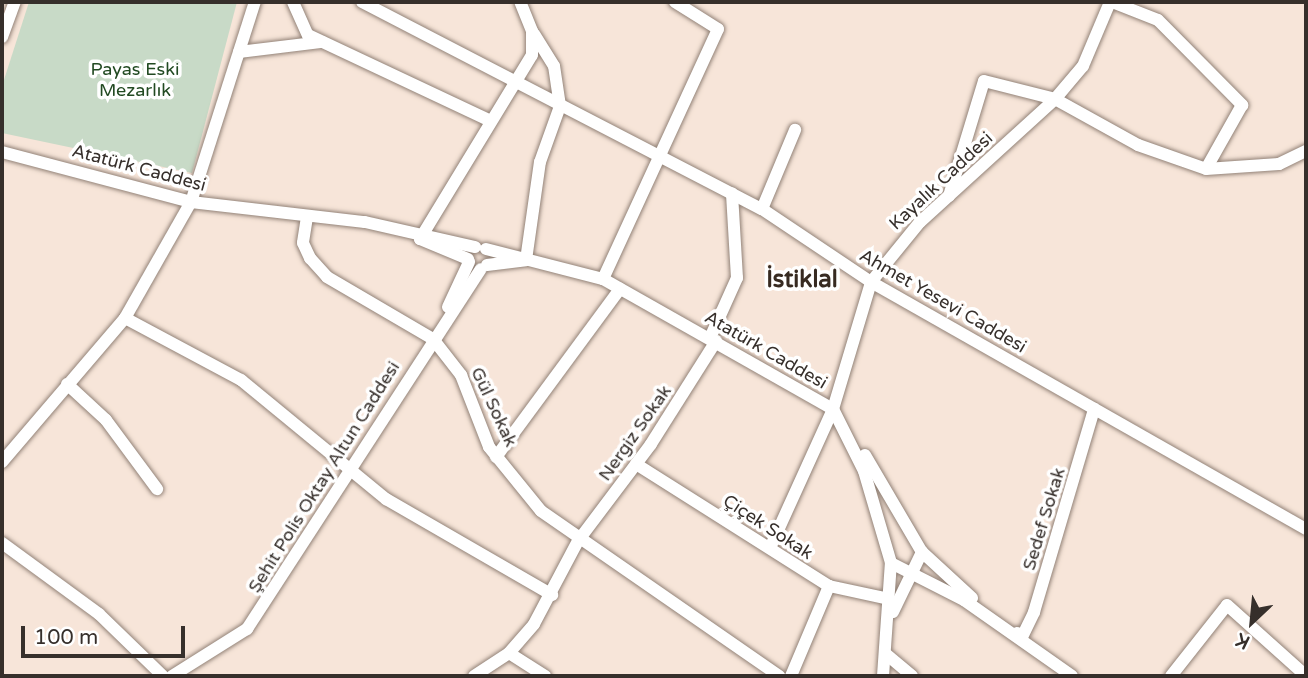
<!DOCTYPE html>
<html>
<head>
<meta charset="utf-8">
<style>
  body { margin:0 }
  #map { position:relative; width:1308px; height:678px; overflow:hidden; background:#f7e5d9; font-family:"Varela Round",sans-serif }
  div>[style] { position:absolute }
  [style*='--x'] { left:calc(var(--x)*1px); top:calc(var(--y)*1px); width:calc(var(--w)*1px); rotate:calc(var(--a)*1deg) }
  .green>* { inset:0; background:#c8dac7 }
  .roads { filter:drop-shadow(0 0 2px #928277) drop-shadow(0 0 2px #928277) }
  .minor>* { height:12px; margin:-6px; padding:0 6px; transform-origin:6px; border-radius:6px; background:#fff }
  span { translate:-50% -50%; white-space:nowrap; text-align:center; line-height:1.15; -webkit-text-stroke:7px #fff; paint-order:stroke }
  .park-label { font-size:18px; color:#224a22 }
  .street-label { font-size:18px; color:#362f2b }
  .district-label { font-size:24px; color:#372a21; font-weight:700 }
  .frame { position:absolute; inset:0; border:4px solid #362f2b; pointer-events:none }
  .north { position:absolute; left:1217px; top:587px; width:70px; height:70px; -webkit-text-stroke:5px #fff; paint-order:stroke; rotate:206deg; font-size:19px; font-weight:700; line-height:28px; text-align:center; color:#362f2b }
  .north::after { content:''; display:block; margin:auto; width:24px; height:32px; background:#362f2b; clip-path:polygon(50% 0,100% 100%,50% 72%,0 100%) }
  .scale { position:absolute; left:21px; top:626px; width:164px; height:32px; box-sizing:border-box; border:4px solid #362f2b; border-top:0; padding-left:9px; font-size:21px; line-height:24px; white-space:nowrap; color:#362f2b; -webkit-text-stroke:5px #fff; paint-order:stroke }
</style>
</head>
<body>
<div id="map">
  <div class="green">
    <div style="clip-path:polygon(29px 2px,237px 2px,192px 173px,2px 133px,2px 86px)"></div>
  </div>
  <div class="roads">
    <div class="minor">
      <div style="--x:293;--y:2;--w:36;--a:66"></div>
      <div style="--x:308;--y:35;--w:202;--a:25.2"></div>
      <div style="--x:362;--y:2;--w:450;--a:27.4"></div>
      <div style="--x:762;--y:209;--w:131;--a:33.8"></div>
      <div style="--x:871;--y:282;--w:500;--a:29.59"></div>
      <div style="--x:1112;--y:2;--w:49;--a:21.4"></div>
      <div style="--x:1158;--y:20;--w:120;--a:45.3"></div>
      <div style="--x:1242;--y:105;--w:73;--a:119.4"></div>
      <div style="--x:2;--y:37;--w:37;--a:-70"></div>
      <div style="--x:239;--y:52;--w:84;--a:-6.9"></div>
      <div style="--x:2;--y:152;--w:196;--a:14.8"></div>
      <div style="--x:191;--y:202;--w:175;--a:6.6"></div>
      <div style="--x:365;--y:222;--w:113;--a:12.8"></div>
      <div style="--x:949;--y:196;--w:120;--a:-73.1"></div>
      <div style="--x:984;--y:81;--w:73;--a:14.2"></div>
      <div style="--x:1055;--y:99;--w:95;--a:29"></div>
      <div style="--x:1138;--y:145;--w:72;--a:19.4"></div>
      <div style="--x:1206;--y:169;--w:73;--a:-3.9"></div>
      <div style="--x:1279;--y:164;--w:30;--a:-26"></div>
      <div style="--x:762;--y:209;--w:86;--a:-67.3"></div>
      <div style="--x:307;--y:217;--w:26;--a:99"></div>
      <div style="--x:303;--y:243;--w:17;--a:65"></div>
      <div style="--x:310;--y:258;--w:25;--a:48"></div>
      <div style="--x:327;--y:277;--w:123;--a:30.3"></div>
      <div style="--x:433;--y:339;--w:46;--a:52.1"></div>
      <div style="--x:461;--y:375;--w:77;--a:68.7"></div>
      <div style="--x:489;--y:447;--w:82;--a:50.9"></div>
      <div style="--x:541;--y:511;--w:290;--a:34.7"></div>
      <div style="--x:486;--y:249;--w:121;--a:14.4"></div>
      <div style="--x:603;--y:279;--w:264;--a:29.5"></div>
      <div style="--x:833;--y:409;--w:69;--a:63.4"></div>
      <div style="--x:864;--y:471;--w:96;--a:73.6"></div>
      <div style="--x:891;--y:563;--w:82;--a:26.9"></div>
      <div style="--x:964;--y:600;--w:132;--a:35.1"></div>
      <div style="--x:468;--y:259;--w:52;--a:-157.4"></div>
      <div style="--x:420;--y:239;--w:215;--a:-58.7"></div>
      <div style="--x:532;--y:55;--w:24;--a:-90"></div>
      <div style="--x:532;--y:31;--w:31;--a:-112"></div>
      <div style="--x:487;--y:265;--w:39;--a:-7"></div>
      <div style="--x:526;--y:260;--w:99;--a:-81.9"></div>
      <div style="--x:540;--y:162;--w:59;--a:-70.3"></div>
      <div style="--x:560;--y:106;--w:40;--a:-98.5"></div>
      <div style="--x:554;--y:66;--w:38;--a:-122"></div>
      <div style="--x:603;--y:279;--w:275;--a:-65.3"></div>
      <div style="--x:718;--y:29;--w:51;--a:-147.9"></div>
      <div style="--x:448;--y:307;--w:50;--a:-65"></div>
      <div style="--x:125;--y:318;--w:132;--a:28.1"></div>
      <div style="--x:241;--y:380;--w:188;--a:39.4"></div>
      <div style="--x:386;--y:499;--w:192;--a:30"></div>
      <div style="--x:710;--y:338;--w:66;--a:-65.8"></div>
      <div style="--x:737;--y:278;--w:85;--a:-93.4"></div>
      <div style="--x:67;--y:384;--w:53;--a:42.7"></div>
      <div style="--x:106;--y:420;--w:86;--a:53.5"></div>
      <div style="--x:865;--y:455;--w:113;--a:59.6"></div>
      <div style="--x:922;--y:552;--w:68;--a:42.6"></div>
      <div style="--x:496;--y:457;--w:209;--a:-53.6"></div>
      <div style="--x:2;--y:462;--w:189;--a:-49.5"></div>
      <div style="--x:125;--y:318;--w:133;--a:-60.4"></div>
      <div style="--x:191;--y:202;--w:210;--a:-72.3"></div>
      <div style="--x:636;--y:464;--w:228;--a:32.3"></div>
      <div style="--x:829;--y:586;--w:61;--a:12.2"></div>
      <div style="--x:2;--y:543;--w:120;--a:36.2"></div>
      <div style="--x:99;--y:614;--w:89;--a:44.1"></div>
      <div style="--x:770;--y:548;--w:153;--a:-65.6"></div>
      <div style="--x:833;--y:409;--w:133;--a:-73.3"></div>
      <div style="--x:871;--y:282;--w:77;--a:-50.8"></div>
      <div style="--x:920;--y:222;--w:183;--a:-42.3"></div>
      <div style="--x:1055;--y:99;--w:43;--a:-49.7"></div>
      <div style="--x:1083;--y:66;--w:69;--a:-67.1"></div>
      <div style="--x:893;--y:612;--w:67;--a:-64.2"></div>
      <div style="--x:1017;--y:633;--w:6;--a:39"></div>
      <div style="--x:1022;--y:637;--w:28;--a:-64"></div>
      <div style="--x:1034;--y:612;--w:212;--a:-73.5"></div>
      <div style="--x:509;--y:653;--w:43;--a:32.6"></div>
      <div style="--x:886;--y:654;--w:34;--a:40"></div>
      <div style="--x:172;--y:676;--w:89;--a:-32.1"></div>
      <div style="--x:247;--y:629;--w:429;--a:-57"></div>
      <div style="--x:474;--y:676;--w:42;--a:-33.3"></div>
      <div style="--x:509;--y:653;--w:38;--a:-49"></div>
      <div style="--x:534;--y:624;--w:94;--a:-62.1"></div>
      <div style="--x:578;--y:541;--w:121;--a:-53"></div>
      <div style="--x:651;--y:444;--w:122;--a:-57.7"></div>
      <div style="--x:791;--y:676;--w:98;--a:-67.1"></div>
      <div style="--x:883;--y:676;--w:113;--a:-86"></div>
      <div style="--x:1171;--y:676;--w:90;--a:-51.7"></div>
      <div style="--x:1227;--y:605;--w:106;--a:41.9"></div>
    </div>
  </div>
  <div class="park-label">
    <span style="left:135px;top:80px">Payas Eski<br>Mezarlık</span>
  </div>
  <div class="street-label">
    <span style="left:139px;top:168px;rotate:15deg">Atatürk Caddesi</span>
    <span style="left:941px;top:181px;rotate:-43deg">Kayalık Caddesi</span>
    <span style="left:943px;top:301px;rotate:30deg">Ahmet Yesevi Caddesi</span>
    <span style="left:766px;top:350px;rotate:30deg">Atatürk Caddesi</span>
    <span style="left:494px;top:407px;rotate:65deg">Gül Sokak</span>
    <span style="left:635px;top:433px;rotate:-55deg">Nergiz Sokak</span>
    <span style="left:324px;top:477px;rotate:-58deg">Şehit Polis Oktay Altun Caddesi</span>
    <span style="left:1044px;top:519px;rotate:-73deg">Sedef Sokak</span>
    <span style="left:768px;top:527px;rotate:33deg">Çiçek Sokak</span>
  </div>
  <div class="district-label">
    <span style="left:802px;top:280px">İstiklal</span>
  </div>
  <div class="frame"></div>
  <div class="north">K</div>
  <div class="scale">100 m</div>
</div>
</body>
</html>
